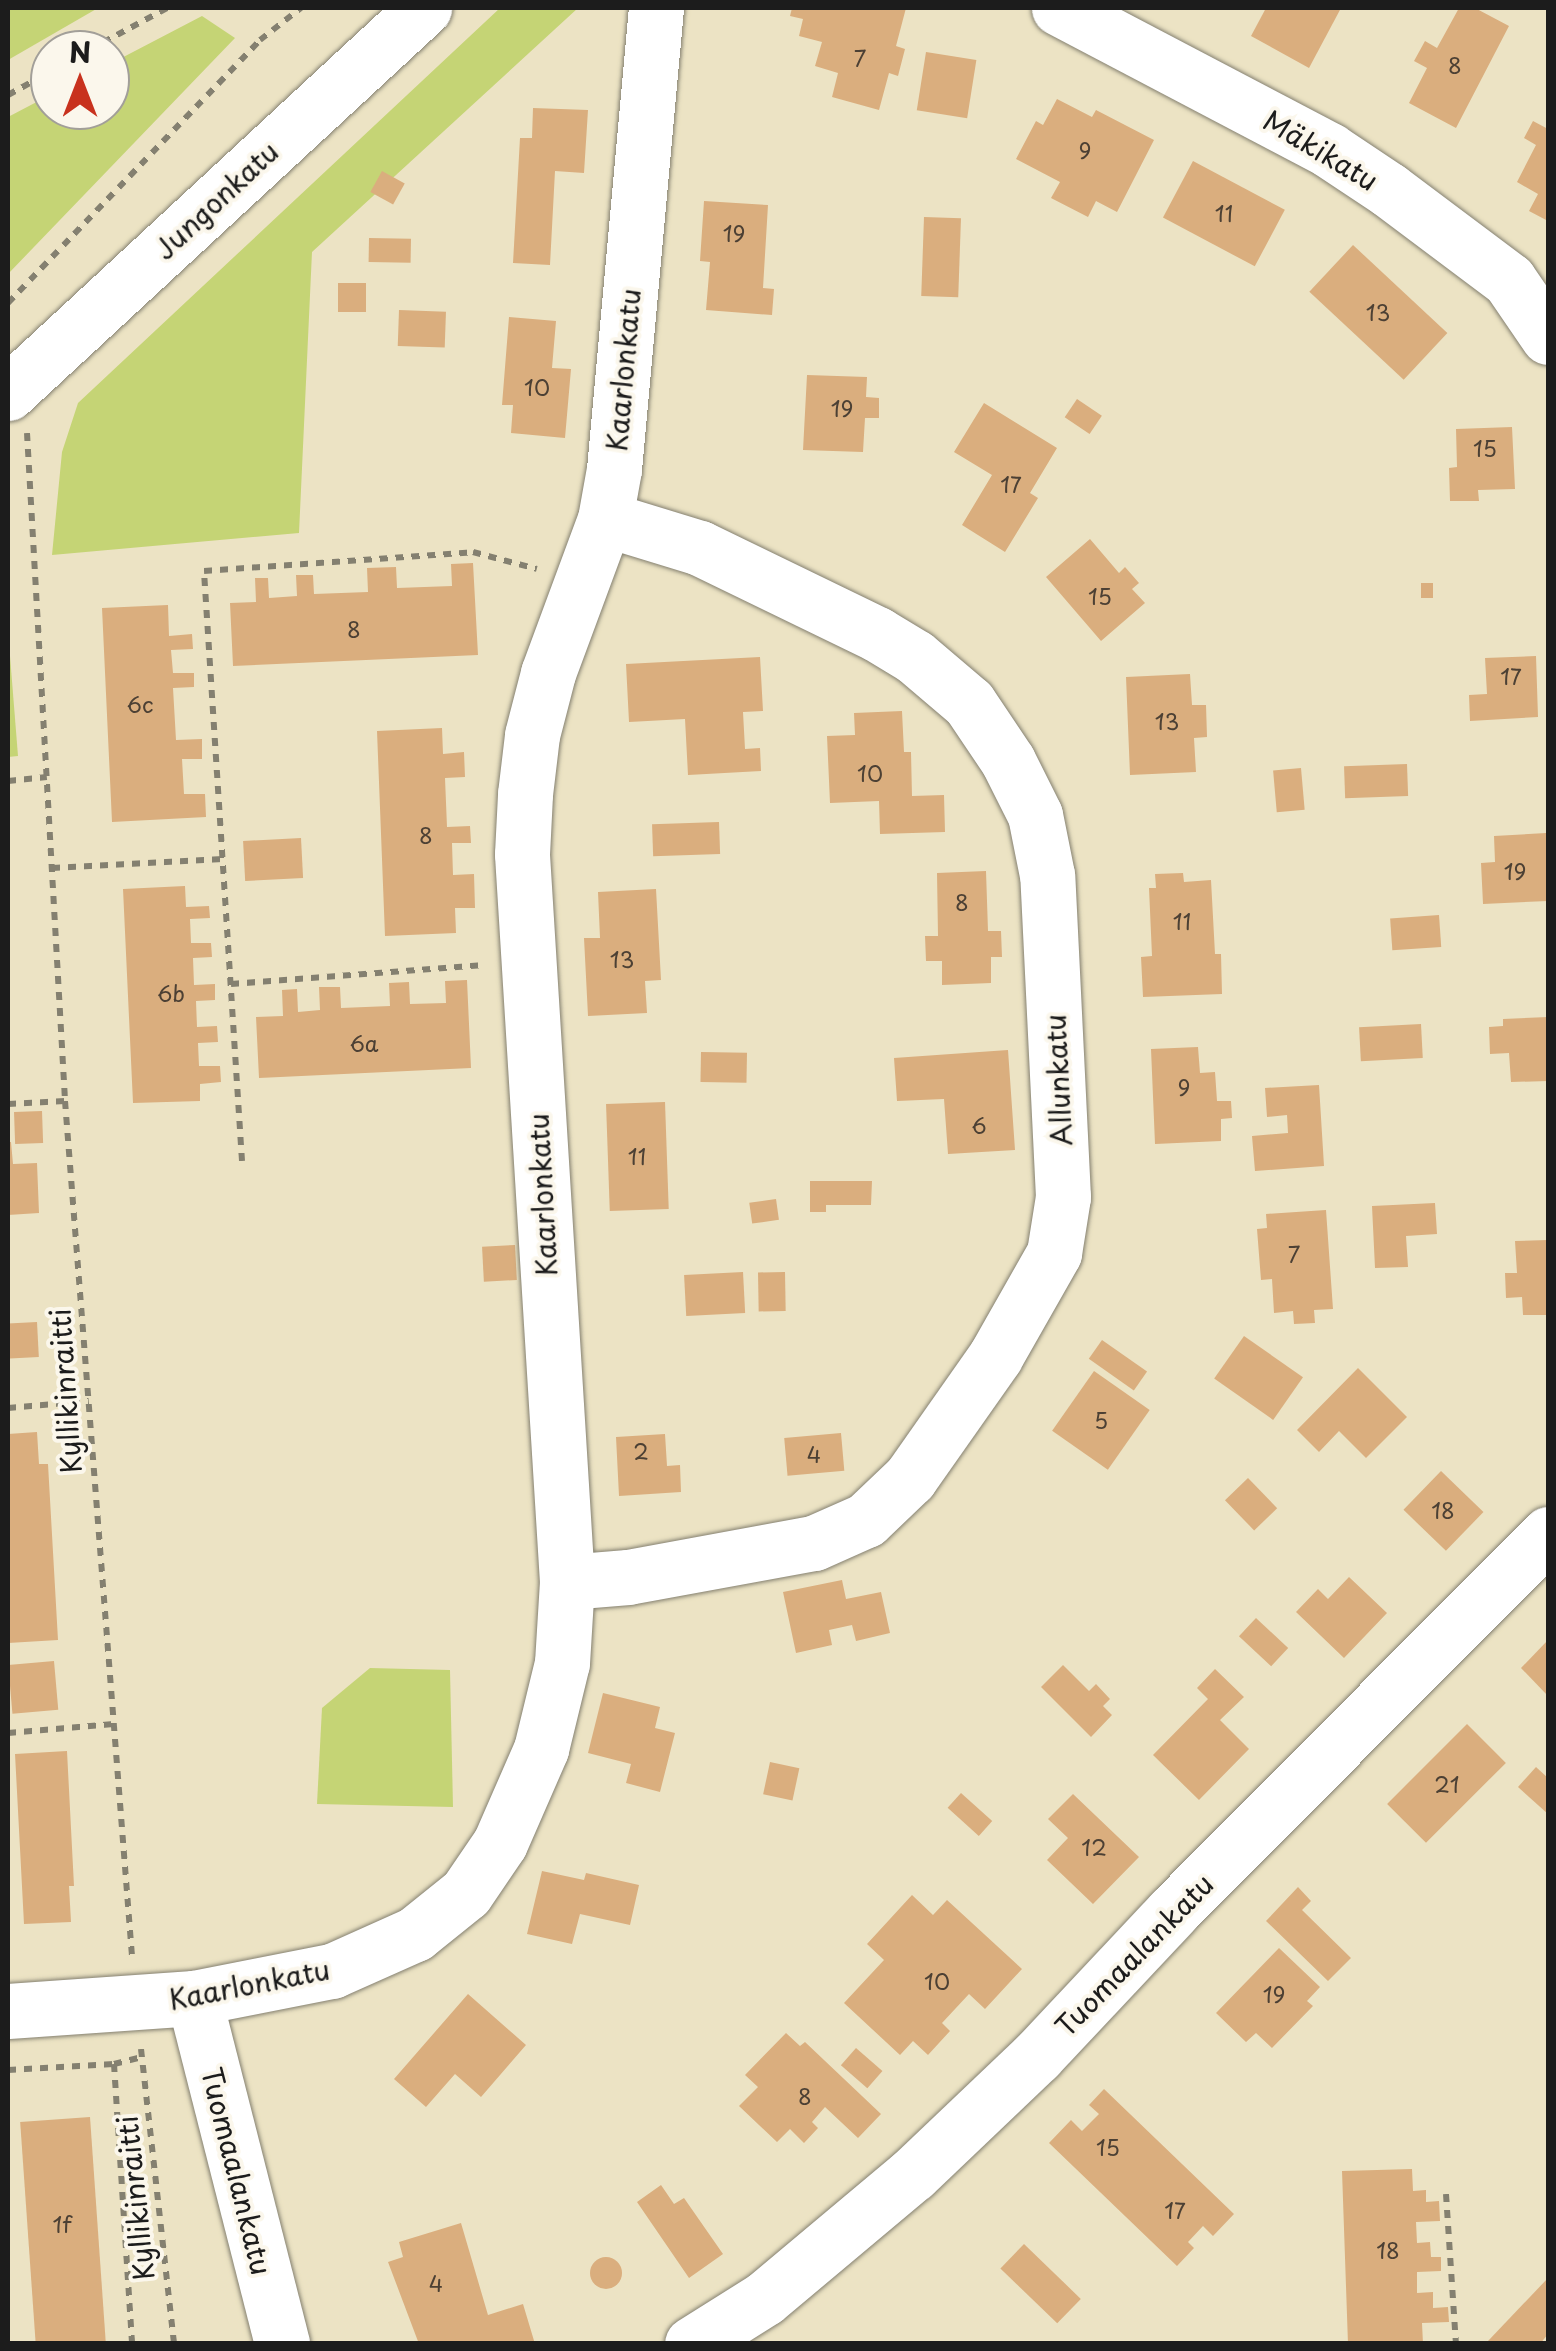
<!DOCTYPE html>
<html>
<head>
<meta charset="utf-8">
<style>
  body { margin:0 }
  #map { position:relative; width:1556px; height:2351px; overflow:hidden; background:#ece3c4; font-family:"Playpen Sans",sans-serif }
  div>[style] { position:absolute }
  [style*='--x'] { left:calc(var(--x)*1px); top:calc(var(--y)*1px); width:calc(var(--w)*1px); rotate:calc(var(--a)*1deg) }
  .green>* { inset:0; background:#c5d475 }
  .building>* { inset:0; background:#daae7e; transform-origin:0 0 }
  .round { border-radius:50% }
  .path>* { height:6px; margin-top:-3px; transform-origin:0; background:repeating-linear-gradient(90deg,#848070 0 8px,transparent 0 16px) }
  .roads { filter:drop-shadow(0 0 2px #848070) drop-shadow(0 0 2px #848070) }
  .minor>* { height:55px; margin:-27.5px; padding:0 27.5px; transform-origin:27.5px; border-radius:27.5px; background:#fff }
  span { translate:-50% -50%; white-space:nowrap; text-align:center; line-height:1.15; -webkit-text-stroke:8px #fbf7ec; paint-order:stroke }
  .number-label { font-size:22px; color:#4c4034 }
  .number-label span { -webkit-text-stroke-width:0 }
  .street-label { font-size:28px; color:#1c1c1c }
  .frame { position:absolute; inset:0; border:10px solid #1c1c1c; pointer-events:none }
  .north { position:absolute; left:30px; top:30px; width:100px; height:100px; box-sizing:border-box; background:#fbf7ec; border:2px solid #a29f99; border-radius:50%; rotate:0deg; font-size:28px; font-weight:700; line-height:40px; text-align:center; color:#1c1c1c }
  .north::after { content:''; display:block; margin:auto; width:35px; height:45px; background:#c8321e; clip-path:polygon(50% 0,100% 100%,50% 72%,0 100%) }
</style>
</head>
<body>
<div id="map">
  <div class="green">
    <div style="clip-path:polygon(8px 8px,98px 8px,8px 60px)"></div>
    <div style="clip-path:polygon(500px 8px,578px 8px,312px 252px,299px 533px,52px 555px,62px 452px,78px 403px)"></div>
    <div style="clip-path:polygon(202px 16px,235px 38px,8px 274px,8px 117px,50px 95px,50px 110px,110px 110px,110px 64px)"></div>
    <div style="clip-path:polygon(8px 631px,18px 756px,8px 757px)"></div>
    <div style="clip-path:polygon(370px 1668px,450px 1670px,453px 1807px,317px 1804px,322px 1708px)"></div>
  </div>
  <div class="building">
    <div style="clip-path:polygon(792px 8px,906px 8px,896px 46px,905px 49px,898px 76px,889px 73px,879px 110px,832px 97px,838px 73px,815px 66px,822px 42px,799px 36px,803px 19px,790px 16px)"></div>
    <div style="clip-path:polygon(1266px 8px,1341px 8px,1309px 68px,1251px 36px)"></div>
    <div style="clip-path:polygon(1459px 8px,1475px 8px,1509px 26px,1456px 128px,1409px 103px,1427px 68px,1414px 61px,1425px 41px,1437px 48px)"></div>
    <div style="left:926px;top:52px;width:51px;height:59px;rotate:9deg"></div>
    <div style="clip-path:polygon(1057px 99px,1092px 117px,1096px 110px,1154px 140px,1117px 212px,1096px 201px,1088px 217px,1051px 198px,1060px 182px,1016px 159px,1036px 121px,1043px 125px)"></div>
    <div style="clip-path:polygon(533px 108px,588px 110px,584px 173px,555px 171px,550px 265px,513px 263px,520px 138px,532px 138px)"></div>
    <div style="clip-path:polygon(1533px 121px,1548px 129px,1548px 221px,1529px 211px,1538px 194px,1517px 182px,1536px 145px,1524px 138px)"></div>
    <div style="left:1193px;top:161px;width:104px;height:64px;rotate:28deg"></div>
    <div style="left:382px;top:171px;width:26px;height:24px;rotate:29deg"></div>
    <div style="clip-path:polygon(704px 201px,768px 205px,763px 288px,774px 289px,772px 315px,706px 310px,710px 262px,700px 261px)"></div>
    <div style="left:924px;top:217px;width:37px;height:79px;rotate:2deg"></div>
    <div style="left:369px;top:238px;width:42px;height:24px;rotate:1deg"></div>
    <div style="left:1353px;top:245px;width:129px;height:64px;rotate:43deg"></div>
    <div style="left:338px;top:283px;width:28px;height:29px"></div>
    <div style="left:399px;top:310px;width:47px;height:36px;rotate:2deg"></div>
    <div style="clip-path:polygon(509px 317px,556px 321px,552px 368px,571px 369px,565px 438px,511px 433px,513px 405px,502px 405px)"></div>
    <div style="clip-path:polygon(807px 375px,867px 377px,866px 397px,879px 398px,879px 418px,865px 418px,863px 452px,803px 450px)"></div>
    <div style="left:1077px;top:399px;width:30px;height:22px;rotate:34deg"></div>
    <div style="clip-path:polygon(984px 403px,1057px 448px,1030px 493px,1038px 498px,1005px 552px,962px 525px,992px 475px,954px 452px)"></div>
    <div style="clip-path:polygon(1512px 427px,1515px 489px,1478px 490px,1479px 501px,1450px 501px,1449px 468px,1457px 467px,1456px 429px)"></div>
    <div style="clip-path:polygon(1090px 539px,1119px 573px,1125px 567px,1139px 583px,1132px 589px,1145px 603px,1101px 641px,1046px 577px)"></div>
    <div style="clip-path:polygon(473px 563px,478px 655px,233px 666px,230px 603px,256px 602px,255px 578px,268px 578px,269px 598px,297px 596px,296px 575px,313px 575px,314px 594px,368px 592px,367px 568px,396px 567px,397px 588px,452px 586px,451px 564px)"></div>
    <div style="left:1421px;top:583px;width:12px;height:15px"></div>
    <div style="clip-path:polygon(168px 605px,169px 636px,192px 634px,193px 649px,171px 650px,173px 673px,194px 673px,194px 687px,173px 688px,176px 740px,202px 739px,202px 759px,182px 759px,184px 794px,205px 794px,206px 817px,112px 822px,102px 608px)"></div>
    <div style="clip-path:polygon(1536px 656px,1538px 717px,1470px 721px,1469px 695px,1487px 694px,1485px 658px)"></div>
    <div style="clip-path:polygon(760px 657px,763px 711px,743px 712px,745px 749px,760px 748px,761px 771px,688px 775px,685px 719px,629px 722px,626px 664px)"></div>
    <div style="clip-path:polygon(1190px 674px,1192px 705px,1206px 705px,1207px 737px,1194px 738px,1196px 772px,1130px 775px,1126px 677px)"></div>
    <div style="clip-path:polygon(902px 711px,904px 752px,911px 752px,912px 796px,944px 795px,945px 832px,880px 834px,879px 801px,830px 803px,827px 736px,855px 735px,854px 713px)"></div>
    <div style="clip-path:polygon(442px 728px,443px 754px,464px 752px,465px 777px,445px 778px,447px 827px,470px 826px,471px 843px,452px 843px,453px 875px,474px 874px,475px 908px,455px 908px,456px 933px,385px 936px,377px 731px)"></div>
    <div style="left:1407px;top:764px;width:32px;height:63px;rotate:88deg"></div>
    <div style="left:1301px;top:768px;width:42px;height:28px;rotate:85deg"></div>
    <div style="left:719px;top:822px;width:32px;height:67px;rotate:88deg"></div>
    <div style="clip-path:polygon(1546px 833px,1548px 901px,1483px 904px,1481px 863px,1495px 862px,1494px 836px)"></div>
    <div style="left:301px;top:838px;width:40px;height:58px;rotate:87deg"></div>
    <div style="clip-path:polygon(986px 871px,988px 931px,1001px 931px,1002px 957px,991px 957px,991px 983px,942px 985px,942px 961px,926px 961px,925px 936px,938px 936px,937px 873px)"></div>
    <div style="clip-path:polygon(1183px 873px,1184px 882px,1211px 880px,1215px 954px,1221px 954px,1222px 994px,1143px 997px,1141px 957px,1152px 956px,1149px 888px,1156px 888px,1155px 874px)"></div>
    <div style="clip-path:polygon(185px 886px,186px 907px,209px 906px,210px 918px,190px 919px,191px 943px,211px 943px,212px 957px,193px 958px,194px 985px,215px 984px,215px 1000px,196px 1001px,197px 1027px,217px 1026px,218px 1042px,198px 1043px,199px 1066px,220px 1066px,221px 1082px,200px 1084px,200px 1101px,133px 1103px,123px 889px)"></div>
    <div style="clip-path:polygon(656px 889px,661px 980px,645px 981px,647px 1013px,588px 1016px,584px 938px,600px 938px,598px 892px)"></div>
    <div style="left:1439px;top:915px;width:32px;height:49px;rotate:86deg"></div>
    <div style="clip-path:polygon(467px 980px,471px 1068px,259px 1078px,256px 1017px,283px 1016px,282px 990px,297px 989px,298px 1012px,320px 1010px,319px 987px,340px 987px,341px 1008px,390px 1006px,389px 983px,409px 982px,410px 1004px,446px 1003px,445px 981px)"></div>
    <div style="clip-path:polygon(1548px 1017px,1548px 1081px,1511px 1082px,1509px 1053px,1490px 1054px,1489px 1027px,1503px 1026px,1503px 1019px)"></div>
    <div style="left:1421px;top:1024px;width:34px;height:62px;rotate:87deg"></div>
    <div style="clip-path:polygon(1198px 1047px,1200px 1073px,1215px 1072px,1217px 1101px,1231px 1101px,1232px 1118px,1221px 1119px,1221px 1141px,1155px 1144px,1151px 1049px)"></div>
    <div style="clip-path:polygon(1008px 1050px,1015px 1150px,948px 1154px,944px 1099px,897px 1101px,894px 1058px)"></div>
    <div style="left:701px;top:1052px;width:46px;height:30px;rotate:1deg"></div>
    <div style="clip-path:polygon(1319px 1085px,1324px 1166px,1255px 1171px,1252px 1136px,1288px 1133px,1287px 1115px,1267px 1117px,1265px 1088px)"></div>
    <div style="left:665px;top:1102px;width:107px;height:59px;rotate:88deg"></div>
    <div style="left:42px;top:1111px;width:32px;height:28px;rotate:88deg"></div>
    <div style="clip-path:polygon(8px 1142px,11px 1142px,13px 1164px,37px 1163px,39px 1213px,8px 1215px)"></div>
    <div style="clip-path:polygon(810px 1181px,872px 1181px,871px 1205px,826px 1205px,826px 1212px,810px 1212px)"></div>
    <div style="left:776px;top:1199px;width:21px;height:27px;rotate:82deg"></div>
    <div style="clip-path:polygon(1435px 1203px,1437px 1234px,1406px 1236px,1408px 1267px,1375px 1268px,1372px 1206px)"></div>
    <div style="clip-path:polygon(1326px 1210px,1333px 1309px,1314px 1310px,1315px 1323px,1294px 1324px,1293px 1311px,1274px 1313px,1272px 1279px,1261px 1280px,1257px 1229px,1267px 1228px,1266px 1214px)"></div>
    <div style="clip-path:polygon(1548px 1240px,1548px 1315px,1523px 1315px,1522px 1297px,1506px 1298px,1505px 1273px,1517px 1273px,1515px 1241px)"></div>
    <div style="left:515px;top:1245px;width:35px;height:33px;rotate:87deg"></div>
    <div style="left:743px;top:1272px;width:41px;height:59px;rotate:87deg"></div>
    <div style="left:785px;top:1272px;width:39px;height:27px;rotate:89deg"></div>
    <div style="left:37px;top:1322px;width:35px;height:29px;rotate:87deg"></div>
    <div style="left:1244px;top:1336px;width:72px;height:52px;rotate:35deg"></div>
    <div style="left:1102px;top:1340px;width:55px;height:23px;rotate:35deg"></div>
    <div style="clip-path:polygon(1358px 1368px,1407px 1417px,1366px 1458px,1339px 1431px,1319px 1452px,1297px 1430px)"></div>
    <div style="left:1094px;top:1371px;width:68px;height:73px;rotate:35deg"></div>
    <div style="clip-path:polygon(37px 1432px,39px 1464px,48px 1464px,58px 1640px,8px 1643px,8px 1434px)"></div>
    <div style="left:841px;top:1433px;width:38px;height:57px;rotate:85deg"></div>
    <div style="clip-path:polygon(665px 1434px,667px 1466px,680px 1465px,681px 1492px,619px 1496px,616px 1437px)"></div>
    <div style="left:1441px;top:1471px;width:59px;height:54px;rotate:44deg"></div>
    <div style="left:1248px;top:1478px;width:42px;height:32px;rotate:46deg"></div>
    <div style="clip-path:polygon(1349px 1577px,1387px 1613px,1344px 1658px,1296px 1612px,1318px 1589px,1328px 1599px)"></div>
    <div style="clip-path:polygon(842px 1580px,846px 1599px,881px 1592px,890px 1633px,856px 1641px,852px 1625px,829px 1630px,832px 1645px,796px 1653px,783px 1592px)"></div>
    <div style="left:1256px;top:1618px;width:44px;height:25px;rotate:43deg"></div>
    <div style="clip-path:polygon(1548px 1640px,1548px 1696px,1521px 1668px)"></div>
    <div style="left:54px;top:1661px;width:49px;height:46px;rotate:85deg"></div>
    <div style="clip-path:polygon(1063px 1665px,1089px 1691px,1096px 1684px,1110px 1699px,1103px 1706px,1112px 1715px,1091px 1737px,1041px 1687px)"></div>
    <div style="clip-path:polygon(1215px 1669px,1244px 1697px,1220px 1720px,1249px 1749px,1199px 1800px,1153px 1755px,1208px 1699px,1197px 1688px)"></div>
    <div style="clip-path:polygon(603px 1693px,660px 1707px,655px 1728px,675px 1733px,660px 1792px,626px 1783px,631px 1764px,588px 1753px)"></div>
    <div style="left:1467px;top:1724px;width:55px;height:113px;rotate:45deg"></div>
    <div style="clip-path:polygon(67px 1751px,74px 1886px,69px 1886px,71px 1922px,24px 1924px,15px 1754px)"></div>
    <div style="left:770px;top:1762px;width:30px;height:33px;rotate:12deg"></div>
    <div style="clip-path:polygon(1536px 1767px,1548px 1778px,1548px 1814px,1518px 1787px)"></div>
    <div style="left:961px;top:1793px;width:42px;height:20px;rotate:42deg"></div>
    <div style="clip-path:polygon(1073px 1794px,1139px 1857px,1093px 1904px,1047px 1860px,1068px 1838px,1048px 1819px)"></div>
    <div style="clip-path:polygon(542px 1871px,584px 1880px,586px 1873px,639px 1885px,630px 1925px,580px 1914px,572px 1944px,527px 1934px)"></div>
    <div style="clip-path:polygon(1298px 1887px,1311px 1901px,1302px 1910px,1351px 1958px,1328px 1981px,1266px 1921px)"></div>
    <div style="clip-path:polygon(912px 1895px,933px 1915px,947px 1900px,1022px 1969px,985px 2009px,969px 1994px,942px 2023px,950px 2031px,928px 2055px,913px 2041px,900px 2055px,844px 2003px,884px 1960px,867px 1944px)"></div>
    <div style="clip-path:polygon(1279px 1948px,1320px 1987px,1307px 2001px,1313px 2006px,1272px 2048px,1256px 2033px,1246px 2042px,1216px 2013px)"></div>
    <div style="clip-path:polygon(468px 1994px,526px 2045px,481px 2097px,455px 2074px,426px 2107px,394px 2079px)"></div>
    <div style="clip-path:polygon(786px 2033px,800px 2046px,805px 2042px,881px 2114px,858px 2138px,825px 2107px,812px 2122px,818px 2128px,804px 2143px,790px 2129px,777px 2142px,739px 2106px,758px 2087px,745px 2075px)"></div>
    <div style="left:856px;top:2048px;width:35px;height:23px;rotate:41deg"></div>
    <div style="clip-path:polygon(1104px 2089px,1234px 2214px,1213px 2236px,1203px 2226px,1188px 2242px,1194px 2248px,1177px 2266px,1049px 2143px,1071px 2120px,1082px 2131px,1099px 2114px,1089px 2105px)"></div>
    <div style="left:90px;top:2117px;width:227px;height:70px;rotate:86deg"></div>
    <div style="clip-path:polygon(1412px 2169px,1413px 2191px,1426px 2190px,1426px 2202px,1439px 2201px,1440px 2221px,1416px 2222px,1417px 2243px,1430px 2242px,1431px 2257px,1441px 2257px,1441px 2271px,1417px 2272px,1417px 2293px,1433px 2292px,1433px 2308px,1448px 2307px,1449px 2322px,1422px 2323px,1423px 2344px,1348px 2344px,1342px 2171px)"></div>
    <div style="clip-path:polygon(661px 2185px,674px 2204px,684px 2198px,723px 2254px,689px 2278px,637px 2202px)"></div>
    <div style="clip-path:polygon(461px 2223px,488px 2315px,523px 2304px,535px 2344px,419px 2344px,388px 2262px,403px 2257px,399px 2242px)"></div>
    <div style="left:1024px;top:2244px;width:79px;height:34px;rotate:44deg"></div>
    <div class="round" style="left:590px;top:2257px;width:32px;height:32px"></div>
    <div style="clip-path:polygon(1548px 2278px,1548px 2334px,1540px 2344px,1491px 2344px,1488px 2341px)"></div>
  </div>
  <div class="path">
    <div style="--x:89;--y:50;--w:89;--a:-28.3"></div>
    <div style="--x:8;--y:95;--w:48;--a:-28.7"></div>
    <div style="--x:8;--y:303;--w:364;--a:-46.2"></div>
    <div style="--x:260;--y:40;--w:52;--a:-38"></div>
    <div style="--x:27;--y:433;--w:669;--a:86.74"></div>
    <div style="--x:65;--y:1101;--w:859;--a:85.52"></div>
    <div style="--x:8;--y:781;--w:39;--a:-6"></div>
    <div style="--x:52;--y:868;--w:171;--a:-3"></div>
    <div style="--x:231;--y:984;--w:254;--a:-4.3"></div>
    <div style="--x:8;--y:1104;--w:57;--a:-3"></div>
    <div style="--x:242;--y:1161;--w:591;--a:-93.69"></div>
    <div style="--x:204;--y:571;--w:270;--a:-4"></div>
    <div style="--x:473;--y:552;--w:66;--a:14.9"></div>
    <div style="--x:8;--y:1408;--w:81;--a:-4.9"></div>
    <div style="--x:8;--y:1733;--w:106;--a:-4.9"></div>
    <div style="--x:141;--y:2049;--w:297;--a:83.6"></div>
    <div style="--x:114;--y:2064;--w:29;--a:-14"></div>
    <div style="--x:8;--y:2070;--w:106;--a:-3.2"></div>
    <div style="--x:114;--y:2064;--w:281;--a:86.3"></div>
    <div style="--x:1446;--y:2194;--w:150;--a:86.2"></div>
  </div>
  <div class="roads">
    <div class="minor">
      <div style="--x:1059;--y:8;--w:305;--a:27.7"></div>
      <div style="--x:1329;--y:150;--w:72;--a:33.7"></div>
      <div style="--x:1389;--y:190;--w:150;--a:36.9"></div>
      <div style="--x:1509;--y:280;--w:69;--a:55.6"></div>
      <div style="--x:8;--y:393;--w:567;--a:-42.78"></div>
      <div style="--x:567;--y:1582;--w:61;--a:-4.7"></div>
      <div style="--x:628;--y:1577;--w:189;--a:-10.4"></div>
      <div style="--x:814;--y:1543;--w:57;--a:-23.9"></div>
      <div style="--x:866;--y:1520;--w:61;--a:-43.7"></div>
      <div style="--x:910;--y:1478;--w:148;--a:-54.9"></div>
      <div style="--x:995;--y:1357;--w:120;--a:-60.4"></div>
      <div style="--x:1054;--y:1253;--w:57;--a:-80.9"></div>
      <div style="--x:1063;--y:1197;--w:322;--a:-92.8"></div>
      <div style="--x:1047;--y:875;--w:61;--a:-101.3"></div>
      <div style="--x:1035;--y:815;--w:60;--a:-116.6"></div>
      <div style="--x:1008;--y:761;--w:70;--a:-123.9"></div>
      <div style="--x:969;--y:703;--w:71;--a:-139.6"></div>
      <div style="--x:915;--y:657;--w:44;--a:-148.8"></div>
      <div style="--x:877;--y:634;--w:197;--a:-154.1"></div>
      <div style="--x:700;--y:548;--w:99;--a:-163"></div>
      <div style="--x:194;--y:1998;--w:357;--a:75.7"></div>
      <div style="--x:8;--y:2011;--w:186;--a:-4"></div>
      <div style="--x:194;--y:1998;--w:141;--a:-11.1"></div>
      <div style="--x:332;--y:1971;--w:91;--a:-24"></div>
      <div style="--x:415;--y:1934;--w:65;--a:-38.8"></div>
      <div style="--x:466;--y:1893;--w:60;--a:-55.8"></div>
      <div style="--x:500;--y:1843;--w:103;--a:-66.4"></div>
      <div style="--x:541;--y:1749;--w:89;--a:-76.3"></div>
      <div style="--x:562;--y:1663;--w:81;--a:-86.5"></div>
      <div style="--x:567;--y:1582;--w:729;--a:-93.54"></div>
      <div style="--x:522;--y:854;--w:60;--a:-87.1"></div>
      <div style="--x:525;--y:794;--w:59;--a:-83.2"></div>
      <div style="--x:532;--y:735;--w:64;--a:-75.5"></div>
      <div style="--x:548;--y:673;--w:164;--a:-69.7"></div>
      <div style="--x:605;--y:519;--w:51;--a:-79.8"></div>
      <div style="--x:614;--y:469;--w:463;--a:-84.8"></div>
      <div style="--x:692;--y:2344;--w:86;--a:-32.2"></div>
      <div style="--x:765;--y:2298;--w:193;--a:-40"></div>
      <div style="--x:913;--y:2174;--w:171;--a:-43.6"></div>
      <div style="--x:1037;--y:2056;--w:197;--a:-46.8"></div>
      <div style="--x:1172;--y:1912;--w:533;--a:-45.15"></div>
    </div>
  </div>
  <div class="number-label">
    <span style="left:860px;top:58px">7</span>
    <span style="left:1455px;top:65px">8</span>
    <span style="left:1085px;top:150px">9</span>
    <span style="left:1224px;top:213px">11</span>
    <span style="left:734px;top:233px">19</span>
    <span style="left:1378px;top:312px">13</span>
    <span style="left:537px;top:387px">10</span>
    <span style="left:842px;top:408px">19</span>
    <span style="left:1485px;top:448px">15</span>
    <span style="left:1011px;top:484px">17</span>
    <span style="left:1100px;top:596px">15</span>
    <span style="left:354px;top:629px">8</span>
    <span style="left:1511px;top:676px">17</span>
    <span style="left:140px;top:704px">6c</span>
    <span style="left:1167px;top:721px">13</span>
    <span style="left:870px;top:773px">10</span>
    <span style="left:426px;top:835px">8</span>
    <span style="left:1515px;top:871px">19</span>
    <span style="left:962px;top:902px">8</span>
    <span style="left:1182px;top:921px">11</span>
    <span style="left:622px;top:959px">13</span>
    <span style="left:171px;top:993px">6b</span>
    <span style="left:364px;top:1043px">6a</span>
    <span style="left:1184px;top:1087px">9</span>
    <span style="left:979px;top:1125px">6</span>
    <span style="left:637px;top:1156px">11</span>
    <span style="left:1294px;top:1254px">7</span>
    <span style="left:1101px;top:1420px">5</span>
    <span style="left:641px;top:1451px">2</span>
    <span style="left:814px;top:1454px">4</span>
    <span style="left:1443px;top:1510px">18</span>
    <span style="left:1447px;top:1784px">21</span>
    <span style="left:1094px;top:1847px">12</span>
    <span style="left:937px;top:1981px">10</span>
    <span style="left:1274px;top:1994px">19</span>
    <span style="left:805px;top:2096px">8</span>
    <span style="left:1108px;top:2147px">15</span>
    <span style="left:1175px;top:2210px">17</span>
    <span style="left:62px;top:2224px">1f</span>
    <span style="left:1388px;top:2250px">18</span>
    <span style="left:436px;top:2283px">4</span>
  </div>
  <div class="street-label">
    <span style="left:1321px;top:150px;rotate:31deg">Mäkikatu</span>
    <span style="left:216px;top:200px;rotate:-43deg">Jungonkatu</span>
    <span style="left:623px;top:370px;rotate:-85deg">Kaarlonkatu</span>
    <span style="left:1058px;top:1080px;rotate:-93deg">Allunkatu</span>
    <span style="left:542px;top:1195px;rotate:-93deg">Kaarlonkatu</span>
    <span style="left:65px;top:1391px;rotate:-94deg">Kyllikinraitti</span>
    <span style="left:1134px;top:1955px;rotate:-46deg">Tuomaalankatu</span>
    <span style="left:249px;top:1984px;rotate:-11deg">Kaarlonkatu</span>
    <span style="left:237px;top:2171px;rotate:76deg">Tuomaalankatu</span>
    <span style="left:135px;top:2198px;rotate:-96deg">Kyllikinraitti</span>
  </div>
  <div class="frame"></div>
  <div class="north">N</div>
</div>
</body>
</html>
